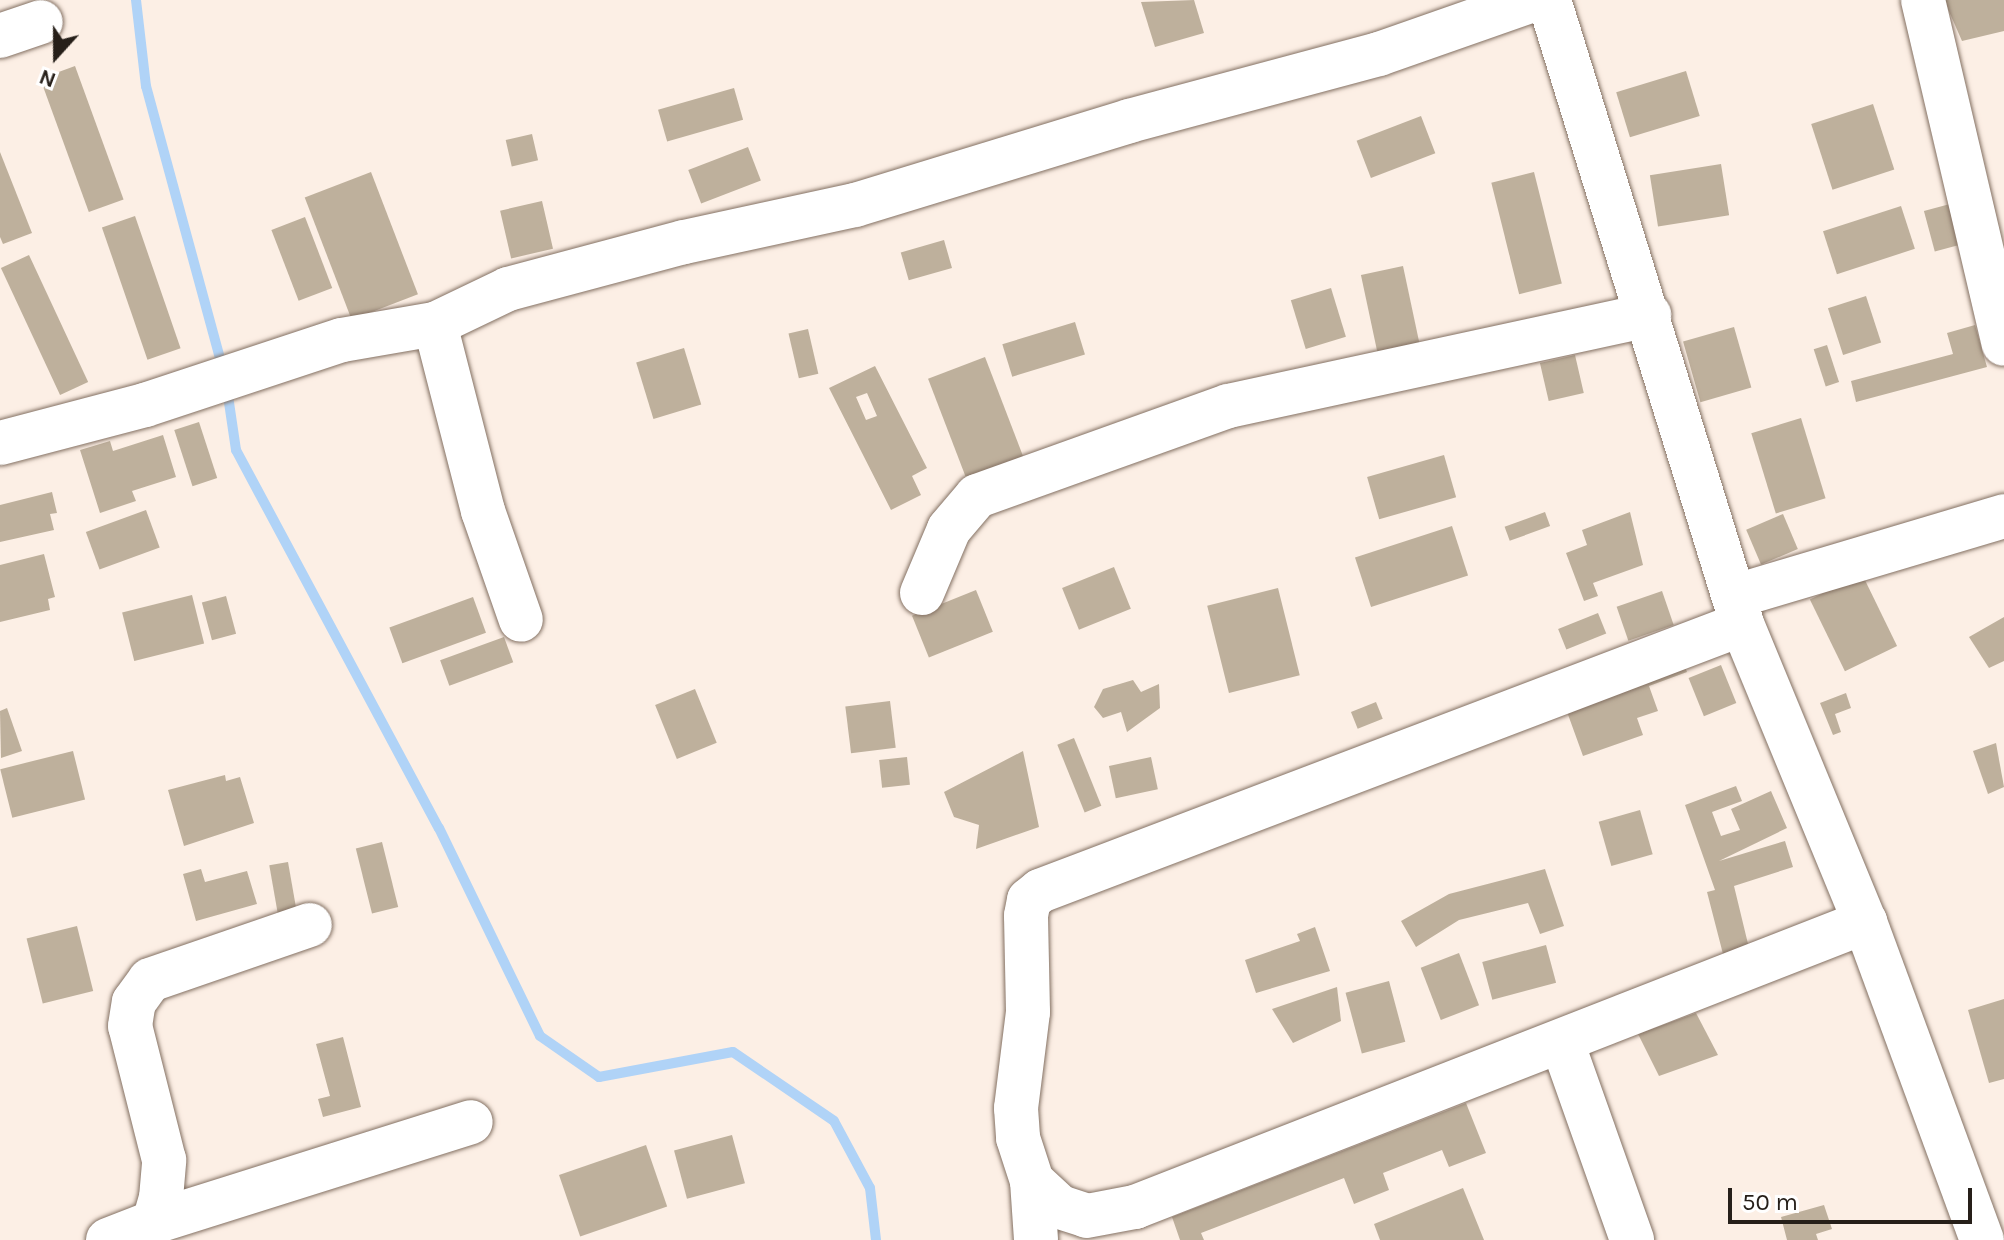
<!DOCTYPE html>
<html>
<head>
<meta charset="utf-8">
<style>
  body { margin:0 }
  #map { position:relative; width:2004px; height:1240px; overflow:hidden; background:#fcefe5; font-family:Karla,sans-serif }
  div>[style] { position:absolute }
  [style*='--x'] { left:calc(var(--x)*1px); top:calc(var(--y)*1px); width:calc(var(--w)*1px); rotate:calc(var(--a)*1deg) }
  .stream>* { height:10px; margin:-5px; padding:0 5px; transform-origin:5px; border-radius:5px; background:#b0d3f7 }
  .building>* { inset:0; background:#beb09c; transform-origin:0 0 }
  .roads { filter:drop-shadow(0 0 2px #837062) drop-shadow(0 0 2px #837062) }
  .minor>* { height:44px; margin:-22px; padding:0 22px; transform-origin:22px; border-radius:22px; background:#fff }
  span { translate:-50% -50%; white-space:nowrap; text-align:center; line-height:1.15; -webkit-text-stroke:7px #fff; paint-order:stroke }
  .north { position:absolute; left:16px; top:16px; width:80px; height:80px; -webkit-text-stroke:6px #fff; paint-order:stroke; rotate:201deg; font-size:22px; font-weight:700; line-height:32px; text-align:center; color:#261f19 }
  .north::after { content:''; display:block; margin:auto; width:28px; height:36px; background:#261f19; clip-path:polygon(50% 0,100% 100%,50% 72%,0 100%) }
  .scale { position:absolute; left:1728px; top:1188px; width:244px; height:36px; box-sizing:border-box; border:4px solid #261f19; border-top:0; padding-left:10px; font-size:24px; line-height:28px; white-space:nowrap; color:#261f19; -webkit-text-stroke:6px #fff; paint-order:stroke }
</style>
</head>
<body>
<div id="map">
  <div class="stream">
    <div style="--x:136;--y:0;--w:87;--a:83.4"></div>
    <div style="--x:146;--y:86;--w:293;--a:74.8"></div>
    <div style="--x:227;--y:389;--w:62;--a:81.6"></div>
    <div style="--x:236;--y:450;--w:429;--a:61.8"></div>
    <div style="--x:439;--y:828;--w:231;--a:64.1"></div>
    <div style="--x:540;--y:1036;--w:72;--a:34.8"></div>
    <div style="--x:599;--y:1077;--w:136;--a:-10.6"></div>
    <div style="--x:733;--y:1052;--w:122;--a:34.3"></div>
    <div style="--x:834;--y:1121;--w:76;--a:61.8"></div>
    <div style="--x:870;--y:1188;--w:52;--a:83.4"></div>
  </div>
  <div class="building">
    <div style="clip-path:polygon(1194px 0,1204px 33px,1155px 47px,1141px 2px)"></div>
    <div style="clip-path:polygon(1944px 0,2004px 0,2004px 31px,1962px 41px)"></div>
    <div style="left:75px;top:66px;width:142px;height:37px;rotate:70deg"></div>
    <div style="left:1686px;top:71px;width:47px;height:73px;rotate:73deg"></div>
    <div style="left:734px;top:88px;width:33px;height:79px;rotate:74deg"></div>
    <div style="left:1873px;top:104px;width:69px;height:65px;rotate:72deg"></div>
    <div style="left:1421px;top:116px;width:40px;height:69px;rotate:69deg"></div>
    <div style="left:532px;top:134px;width:27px;height:27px;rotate:77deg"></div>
    <div style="left:748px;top:147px;width:36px;height:64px;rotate:69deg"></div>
    <div style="clip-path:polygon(0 152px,32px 233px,3px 244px,0 237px)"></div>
    <div style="left:1721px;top:164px;width:52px;height:72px;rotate:81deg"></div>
    <div style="left:371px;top:172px;width:131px;height:71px;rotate:69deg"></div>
    <div style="left:1534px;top:172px;width:115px;height:44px;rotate:76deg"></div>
    <div style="left:542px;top:201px;width:49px;height:43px;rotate:77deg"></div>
    <div style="left:1950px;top:204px;width:42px;height:27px;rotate:75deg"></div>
    <div style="left:1901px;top:206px;width:45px;height:82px;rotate:72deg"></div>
    <div style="left:135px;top:216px;width:140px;height:35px;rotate:71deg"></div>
    <div style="left:305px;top:217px;width:76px;height:36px;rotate:69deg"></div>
    <div style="left:944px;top:240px;width:29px;height:45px;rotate:74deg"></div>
    <div style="left:29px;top:255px;width:140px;height:31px;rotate:65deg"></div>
    <div style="left:1403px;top:266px;width:88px;height:43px;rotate:78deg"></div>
    <div style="left:1331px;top:288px;width:51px;height:42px;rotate:73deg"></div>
    <div style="left:1866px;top:296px;width:49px;height:40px;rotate:72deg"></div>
    <div style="left:1075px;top:322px;width:34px;height:76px;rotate:73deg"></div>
    <div style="clip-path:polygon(1975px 325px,1987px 367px,1856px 402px,1851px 381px,1953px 354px,1947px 333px)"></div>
    <div style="left:1734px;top:327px;width:63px;height:53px;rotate:74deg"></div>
    <div style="left:808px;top:329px;width:46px;height:20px;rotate:77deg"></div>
    <div style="left:1827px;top:345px;width:39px;height:14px;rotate:72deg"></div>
    <div style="left:684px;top:348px;width:59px;height:50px;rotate:73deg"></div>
    <div style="left:1575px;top:355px;width:39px;height:36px;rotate:77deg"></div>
    <div style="left:985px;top:357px;width:110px;height:61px;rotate:69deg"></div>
    <div style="clip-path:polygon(evenodd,875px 366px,927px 468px,912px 476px,921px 495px,891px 510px,829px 388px,875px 366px,867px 393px,877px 416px,866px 420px,856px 397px,867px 393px)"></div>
    <div style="left:1801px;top:418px;width:84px;height:52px;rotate:73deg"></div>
    <div style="left:199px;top:422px;width:59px;height:26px;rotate:72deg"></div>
    <div style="clip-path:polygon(163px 435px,176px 477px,132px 491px,136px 501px,100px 513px,80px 450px,110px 441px,113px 451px)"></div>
    <div style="left:1444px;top:455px;width:44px;height:80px;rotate:74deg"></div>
    <div style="clip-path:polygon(52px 492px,57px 513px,50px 514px,54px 530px,0 542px,0 505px)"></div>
    <div style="left:146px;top:510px;width:40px;height:64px;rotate:70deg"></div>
    <div style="left:1545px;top:512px;width:15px;height:43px;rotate:70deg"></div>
    <div style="clip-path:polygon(1630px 512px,1643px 565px,1593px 583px,1598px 596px,1584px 601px,1566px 553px,1587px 545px,1582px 530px)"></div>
    <div style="left:1783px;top:514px;width:38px;height:40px;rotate:67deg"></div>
    <div style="left:1452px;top:526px;width:52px;height:102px;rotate:72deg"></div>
    <div style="clip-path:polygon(44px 554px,55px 597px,48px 599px,50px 610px,0 622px,0 565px)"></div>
    <div style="left:1114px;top:567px;width:45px;height:56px;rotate:68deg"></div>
    <div style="left:1862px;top:574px;width:80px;height:58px;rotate:64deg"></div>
    <div style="left:1278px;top:588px;width:90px;height:73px;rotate:76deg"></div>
    <div style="left:976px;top:590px;width:45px;height:69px;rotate:68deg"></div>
    <div style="left:1662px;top:591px;width:36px;height:48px;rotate:71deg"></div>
    <div style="left:192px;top:595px;width:50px;height:72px;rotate:76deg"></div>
    <div style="left:226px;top:596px;width:39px;height:25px;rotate:75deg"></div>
    <div style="left:473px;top:597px;width:38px;height:89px;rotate:70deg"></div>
    <div style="left:1598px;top:613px;width:22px;height:43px;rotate:68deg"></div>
    <div style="clip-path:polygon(2004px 617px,2004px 661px,1989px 668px,1969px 637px)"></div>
    <div style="left:504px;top:637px;width:27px;height:68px;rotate:70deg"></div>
    <div style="clip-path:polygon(1680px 654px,1687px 672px,1649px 686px,1658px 711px,1637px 718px,1643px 735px,1583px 756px,1562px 698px)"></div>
    <div style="left:1721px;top:665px;width:41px;height:35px;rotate:68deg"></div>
    <div style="clip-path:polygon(1133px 680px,1141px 692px,1159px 684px,1160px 708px,1127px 732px,1121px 712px,1103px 718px,1094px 707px,1103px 689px)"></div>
    <div style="left:695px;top:689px;width:58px;height:43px;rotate:68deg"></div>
    <div style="clip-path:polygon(1846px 693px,1851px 708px,1835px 714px,1841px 732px,1833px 735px,1820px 703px)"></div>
    <div style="left:890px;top:701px;width:47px;height:45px;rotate:83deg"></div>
    <div style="left:1376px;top:702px;width:18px;height:27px;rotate:68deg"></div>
    <div style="clip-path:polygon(7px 708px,22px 751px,1px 758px,0 711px)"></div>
    <div style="left:1074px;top:738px;width:73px;height:18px;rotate:68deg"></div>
    <div style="clip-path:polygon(1996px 743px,2004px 787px,1988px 794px,1973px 751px)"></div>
    <div style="left:73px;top:751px;width:50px;height:75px;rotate:76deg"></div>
    <div style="clip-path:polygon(1023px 751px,1039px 827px,976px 849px,979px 825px,954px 817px,944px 792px)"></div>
    <div style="left:907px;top:757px;width:28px;height:28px;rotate:84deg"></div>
    <div style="left:1151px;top:757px;width:33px;height:43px;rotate:78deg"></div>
    <div style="clip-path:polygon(225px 775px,226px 781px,240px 777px,254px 823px,184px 846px,168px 790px)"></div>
    <div style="clip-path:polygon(1736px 786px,1742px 801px,1712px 812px,1721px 836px,1740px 830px,1731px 809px,1771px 791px,1787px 828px,1719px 861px,1785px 841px,1793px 867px,1734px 886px,1749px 948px,1723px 954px,1707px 892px,1715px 890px,1685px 805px)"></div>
    <div style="left:1640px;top:810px;width:46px;height:43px;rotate:74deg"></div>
    <div style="left:382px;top:842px;width:67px;height:27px;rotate:76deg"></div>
    <div style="left:288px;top:862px;width:57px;height:19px;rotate:80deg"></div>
    <div style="clip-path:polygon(201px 869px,205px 882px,247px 871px,257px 904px,196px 921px,183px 874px)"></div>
    <div style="clip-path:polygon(1545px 869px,1564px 926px,1540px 934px,1528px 903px,1459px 920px,1416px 947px,1401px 921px,1449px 894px)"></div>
    <div style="left:77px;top:926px;width:67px;height:52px;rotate:76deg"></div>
    <div style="clip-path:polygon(1315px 927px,1330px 971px,1256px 993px,1245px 960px,1300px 941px,1297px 934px)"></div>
    <div style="left:1546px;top:945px;width:39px;height:66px;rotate:75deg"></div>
    <div style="left:1459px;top:953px;width:56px;height:41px;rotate:69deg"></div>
    <div style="left:1389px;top:981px;width:63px;height:45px;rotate:75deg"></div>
    <div style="clip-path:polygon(1337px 987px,1341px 1021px,1293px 1043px,1272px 1009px)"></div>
    <div style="clip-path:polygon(2004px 999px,2004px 1079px,1989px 1083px,1968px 1010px)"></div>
    <div style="clip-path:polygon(1696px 1013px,1718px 1055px,1659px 1076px,1638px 1034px)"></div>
    <div style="clip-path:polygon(343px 1037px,361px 1107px,323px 1117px,318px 1099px,330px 1096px,316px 1044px)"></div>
    <div style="clip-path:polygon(1466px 1103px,1486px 1153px,1449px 1167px,1442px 1150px,1383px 1173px,1389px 1190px,1354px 1204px,1344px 1178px,1201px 1233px,1204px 1240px,1180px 1240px,1172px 1217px)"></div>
    <div style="left:732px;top:1135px;width:50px;height:60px;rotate:75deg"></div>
    <div style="left:646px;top:1145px;width:65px;height:92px;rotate:71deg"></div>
    <div style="clip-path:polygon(1463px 1188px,1484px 1240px,1380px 1240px,1374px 1224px)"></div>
    <div style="clip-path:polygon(1824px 1205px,1832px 1229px,1816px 1234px,1818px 1240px,1787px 1240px,1781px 1217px)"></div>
  </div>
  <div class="roads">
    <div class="minor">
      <div style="--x:1549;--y:0;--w:653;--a:72.81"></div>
      <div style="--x:1742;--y:624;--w:322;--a:67.6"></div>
      <div style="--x:1865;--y:922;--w:339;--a:69.8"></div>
      <div style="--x:1923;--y:0;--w:353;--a:76.8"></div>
      <div style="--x:0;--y:36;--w:43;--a:-18.9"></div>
      <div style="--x:435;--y:324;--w:193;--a:75.6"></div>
      <div style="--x:483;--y:511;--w:115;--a:70.8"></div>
      <div style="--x:0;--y:443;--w:150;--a:-14.7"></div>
      <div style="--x:145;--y:405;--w:207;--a:-18.3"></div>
      <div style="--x:342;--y:340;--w:94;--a:-9.8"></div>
      <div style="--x:435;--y:324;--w:81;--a:-25.6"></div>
      <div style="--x:508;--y:289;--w:182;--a:-15"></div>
      <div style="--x:684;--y:242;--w:175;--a:-12.2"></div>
      <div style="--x:855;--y:205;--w:287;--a:-17"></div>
      <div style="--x:1129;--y:121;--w:259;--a:-15"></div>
      <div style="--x:1379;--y:54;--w:163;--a:-19.3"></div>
      <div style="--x:922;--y:593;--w:69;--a:-67.1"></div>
      <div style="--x:949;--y:529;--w:43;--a:-49.7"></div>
      <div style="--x:977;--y:496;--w:267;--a:-19.7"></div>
      <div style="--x:1228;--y:406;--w:431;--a:-12.2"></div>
      <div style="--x:1736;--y:596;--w:280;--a:-16.6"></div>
      <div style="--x:1742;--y:624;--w:751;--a:159.18"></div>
      <div style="--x:1040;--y:891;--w:14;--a:141"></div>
      <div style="--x:1029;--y:900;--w:16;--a:101"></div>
      <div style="--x:1026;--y:916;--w:96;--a:88.8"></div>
      <div style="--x:1028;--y:1012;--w:97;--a:97.1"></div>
      <div style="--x:1016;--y:1108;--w:30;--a:86"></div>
      <div style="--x:1018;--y:1138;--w:45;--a:72"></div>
      <div style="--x:1032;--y:1181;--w:38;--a:43"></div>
      <div style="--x:1060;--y:1207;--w:28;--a:18"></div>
      <div style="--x:1087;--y:1216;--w:49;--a:-10.6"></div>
      <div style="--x:1135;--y:1207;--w:784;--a:-21.33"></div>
      <div style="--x:1562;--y:1042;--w:210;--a:70.5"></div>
      <div style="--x:1032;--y:1181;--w:59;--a:86.1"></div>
      <div style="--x:154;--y:1222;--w:332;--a:-17.5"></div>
      <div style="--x:108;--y:1240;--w:49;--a:-21.4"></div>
      <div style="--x:154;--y:1222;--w:25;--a:-74"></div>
      <div style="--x:161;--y:1198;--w:38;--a:-85"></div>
      <div style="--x:164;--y:1160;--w:138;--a:-104.2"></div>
      <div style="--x:130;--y:1026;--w:24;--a:-81"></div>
      <div style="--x:134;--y:1002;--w:27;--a:-54"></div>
      <div style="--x:150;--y:980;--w:169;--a:-19"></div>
    </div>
  </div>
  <div class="north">N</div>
  <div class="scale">50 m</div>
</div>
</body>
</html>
